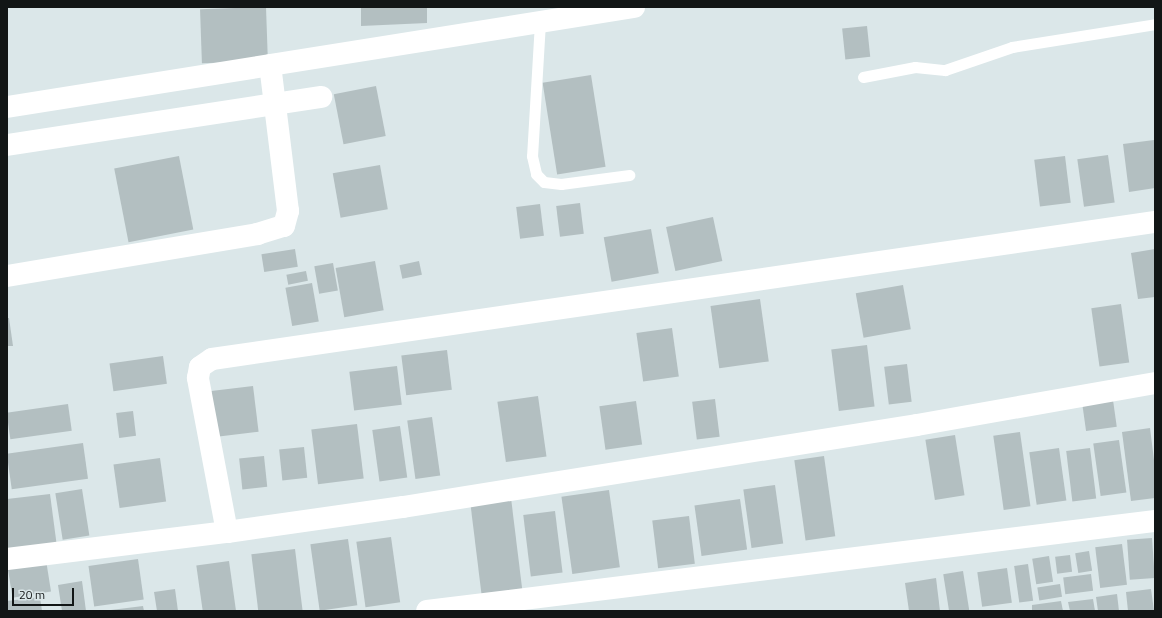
<!DOCTYPE html>
<html>
<head>
<meta charset="utf-8">
<style>
  body { margin:0 }
  #map { position:relative; width:1162px; height:618px; overflow:hidden; background:#dbe7e9; font-family:"Titillium Web",sans-serif }
  div>[style] { position:absolute }
  [style*='--x'] { left:calc(var(--x)*1px); top:calc(var(--y)*1px); width:calc(var(--w)*1px); rotate:calc(var(--a)*1deg) }
  .building>* { inset:0; background:#b3bfc1; transform-origin:0 0 }
  .service>* { height:11px; margin:-5.5px; padding:0 5.5px; transform-origin:5.5px; border-radius:5.5px; background:#fff }
  .minor>* { height:22px; margin:-11px; padding:0 11px; transform-origin:11px; border-radius:11px; background:#fff }
  span { translate:-50% -50%; white-space:nowrap; text-align:center; line-height:1.15; -webkit-text-stroke:3.5px #dbe7e9; paint-order:stroke }
  .frame { position:absolute; inset:0; border:8px solid #121616; pointer-events:none }
  .scale { position:absolute; left:12px; top:588px; width:62px; height:18px; box-sizing:border-box; border:2px solid #121616; border-top:0; padding-left:5px; font-size:12px; line-height:14px; white-space:nowrap; color:#121616; -webkit-text-stroke:3px #dbe7e9; paint-order:stroke }
</style>
</head>
<body>
<div id="map">
  <div class="building">
    <div style="left:266px;top:7px;width:54px;height:66px;rotate:88deg"></div>
    <div style="clip-path:polygon(361px 7px,427px 7px,427px 23px,361px 26px)"></div>
    <div style="left:867px;top:26px;width:31px;height:25px;rotate:84deg"></div>
    <div style="left:591px;top:75px;width:93px;height:49px;rotate:81deg"></div>
    <div style="left:376px;top:86px;width:51px;height:43px;rotate:79deg"></div>
    <div style="clip-path:polygon(1154px 140px,1155px 188px,1129px 192px,1123px 144px)"></div>
    <div style="left:1108px;top:155px;width:48px;height:31px;rotate:82deg"></div>
    <div style="left:179px;top:156px;width:75px;height:66px;rotate:79deg"></div>
    <div style="left:1065px;top:156px;width:47px;height:31px;rotate:83deg"></div>
    <div style="left:380px;top:165px;width:45px;height:48px;rotate:80deg"></div>
    <div style="left:580px;top:203px;width:31px;height:24px;rotate:83deg"></div>
    <div style="left:540px;top:204px;width:32px;height:24px;rotate:83deg"></div>
    <div style="left:713px;top:217px;width:45px;height:48px;rotate:78deg"></div>
    <div style="left:651px;top:229px;width:45px;height:48px;rotate:80deg"></div>
    <div style="left:295px;top:249px;width:18px;height:34px;rotate:81deg"></div>
    <div style="clip-path:polygon(1155px 249px,1155px 297px,1138px 299px,1131px 253px)"></div>
    <div style="left:375px;top:261px;width:50px;height:40px;rotate:80deg"></div>
    <div style="left:419px;top:261px;width:14px;height:20px;rotate:78deg"></div>
    <div style="left:333px;top:263px;width:28px;height:19px;rotate:80deg"></div>
    <div style="left:306px;top:271px;width:10px;height:20px;rotate:79deg"></div>
    <div style="left:312px;top:283px;width:39px;height:27px;rotate:80deg"></div>
    <div style="left:903px;top:285px;width:45px;height:48px;rotate:80deg"></div>
    <div style="left:760px;top:299px;width:63px;height:50px;rotate:82deg"></div>
    <div style="left:1121px;top:304px;width:59px;height:30px;rotate:82deg"></div>
    <div style="clip-path:polygon(7px 318px,9px 318px,13px 346px,7px 346px)"></div>
    <div style="left:672px;top:328px;width:49px;height:36px;rotate:82deg"></div>
    <div style="left:867px;top:345px;width:62px;height:36px;rotate:83deg"></div>
    <div style="left:447px;top:350px;width:40px;height:46px;rotate:83deg"></div>
    <div style="left:163px;top:356px;width:28px;height:54px;rotate:82deg"></div>
    <div style="left:907px;top:364px;width:38px;height:23px;rotate:83deg"></div>
    <div style="left:397px;top:366px;width:39px;height:48px;rotate:83deg"></div>
    <div style="left:253px;top:386px;width:46px;height:42px;rotate:83deg"></div>
    <div style="left:538px;top:396px;width:61px;height:41px;rotate:82deg"></div>
    <div style="left:715px;top:399px;width:38px;height:23px;rotate:83deg"></div>
    <div style="left:1113px;top:400px;width:27px;height:31px;rotate:82deg"></div>
    <div style="left:636px;top:401px;width:44px;height:37px;rotate:82deg"></div>
    <div style="left:68px;top:404px;width:27px;height:62px;rotate:82deg"></div>
    <div style="left:133px;top:411px;width:25px;height:17px;rotate:83deg"></div>
    <div style="left:432px;top:417px;width:59px;height:25px;rotate:82deg"></div>
    <div style="left:357px;top:424px;width:55px;height:46px;rotate:83deg"></div>
    <div style="left:400px;top:426px;width:52px;height:28px;rotate:82deg"></div>
    <div style="clip-path:polygon(1150px 428px,1155px 468px,1155px 498px,1131px 501px,1122px 432px)"></div>
    <div style="left:1020px;top:432px;width:75px;height:27px;rotate:82deg"></div>
    <div style="left:955px;top:435px;width:61px;height:30px;rotate:81deg"></div>
    <div style="left:1119px;top:440px;width:53px;height:26px;rotate:82deg"></div>
    <div style="left:83px;top:443px;width:36px;height:77px;rotate:82deg"></div>
    <div style="left:304px;top:447px;width:31px;height:25px;rotate:84deg"></div>
    <div style="left:1059px;top:448px;width:53px;height:30px;rotate:82deg"></div>
    <div style="left:1090px;top:448px;width:51px;height:24px;rotate:83deg"></div>
    <div style="left:264px;top:456px;width:31px;height:25px;rotate:84deg"></div>
    <div style="left:824px;top:456px;width:81px;height:30px;rotate:82deg"></div>
    <div style="left:160px;top:458px;width:44px;height:47px;rotate:82deg"></div>
    <div style="left:775px;top:485px;width:59px;height:32px;rotate:82deg"></div>
    <div style="left:82px;top:489px;width:47px;height:27px;rotate:81deg"></div>
    <div style="left:609px;top:490px;width:78px;height:48px;rotate:82deg"></div>
    <div style="clip-path:polygon(50px 494px,57px 547px,7px 554px,7px 499px)"></div>
    <div style="left:511px;top:498px;width:96px;height:41px;rotate:83deg"></div>
    <div style="left:740px;top:499px;width:51px;height:46px;rotate:82deg"></div>
    <div style="left:555px;top:511px;width:62px;height:32px;rotate:83deg"></div>
    <div style="left:689px;top:516px;width:48px;height:37px;rotate:83deg"></div>
    <div style="left:391px;top:537px;width:66px;height:35px;rotate:82deg"></div>
    <div style="left:1152px;top:538px;width:40px;height:25px;rotate:86deg"></div>
    <div style="left:348px;top:539px;width:67px;height:38px;rotate:82deg"></div>
    <div style="left:1122px;top:544px;width:41px;height:27px;rotate:83deg"></div>
    <div style="left:295px;top:549px;width:62px;height:44px;rotate:83deg"></div>
    <div style="left:1089px;top:551px;width:20px;height:14px;rotate:81deg"></div>
    <div style="left:1070px;top:555px;width:17px;height:15px;rotate:83deg"></div>
    <div style="left:1049px;top:556px;width:26px;height:17px;rotate:81deg"></div>
    <div style="left:138px;top:559px;width:41px;height:50px;rotate:82deg"></div>
    <div style="left:46px;top:560px;width:32px;height:39px;rotate:81deg"></div>
    <div style="left:229px;top:561px;width:50px;height:33px;rotate:82deg"></div>
    <div style="left:1028px;top:564px;width:37px;height:14px;rotate:82deg"></div>
    <div style="left:1007px;top:568px;width:35px;height:30px;rotate:82deg"></div>
    <div style="left:963px;top:571px;width:40px;height:20px;rotate:81deg"></div>
    <div style="left:1091px;top:574px;width:17px;height:28px;rotate:83deg"></div>
    <div style="clip-path:polygon(936px 578px,940px 611px,909px 611px,905px 583px)"></div>
    <div style="clip-path:polygon(82px 581px,86px 611px,62px 611px,58px 585px)"></div>
    <div style="left:1060px;top:584px;width:13px;height:23px;rotate:81deg"></div>
    <div style="clip-path:polygon(175px 589px,178px 611px,157px 611px,154px 592px)"></div>
    <div style="clip-path:polygon(1151px 589px,1154px 611px,1128px 611px,1126px 592px)"></div>
    <div style="clip-path:polygon(1117px 594px,1119px 611px,1098px 611px,1096px 597px)"></div>
    <div style="clip-path:polygon(40px 597px,42px 611px,7px 611px,7px 601px)"></div>
    <div style="clip-path:polygon(1093px 599px,1095px 611px,1070px 611px,1068px 602px)"></div>
    <div style="clip-path:polygon(1061px 601px,1063px 611px,1032px 611px,1032px 605px)"></div>
    <div style="clip-path:polygon(143px 606px,144px 611px,111px 611px,111px 610px)"></div>
  </div>
  <div class="service">
    <div style="--x:540;--y:22;--w:134;--a:93.4"></div>
    <div style="--x:532;--y:156;--w:18;--a:77"></div>
    <div style="--x:536;--y:174;--w:11;--a:45"></div>
    <div style="--x:544;--y:182;--w:17;--a:7"></div>
    <div style="--x:561;--y:184;--w:69;--a:-7.5"></div>
    <div style="--x:863;--y:77;--w:53;--a:-10.9"></div>
    <div style="--x:915;--y:67;--w:30;--a:6"></div>
    <div style="--x:945;--y:70;--w:71;--a:-18.9"></div>
    <div style="--x:1012;--y:47;--w:145;--a:-9.1"></div>
  </div>
  <div class="minor">
    <div style="--x:7;--y:107;--w:635;--a:-9.06"></div>
    <div style="--x:7;--y:145;--w:318;--a:-8.7"></div>
    <div style="--x:7;--y:276;--w:254;--a:-9.5"></div>
    <div style="--x:257;--y:234;--w:28;--a:-17"></div>
    <div style="--x:284;--y:226;--w:16;--a:-75"></div>
    <div style="--x:288;--y:211;--w:147;--a:-97"></div>
    <div style="--x:227;--y:532;--w:157;--a:-100.7"></div>
    <div style="--x:198;--y:378;--w:11;--a:-80"></div>
    <div style="--x:200;--y:367;--w:14;--a:-34"></div>
    <div style="--x:212;--y:359;--w:953;--a:-8.27"></div>
    <div style="--x:7;--y:559;--w:222;--a:-7"></div>
    <div style="--x:227;--y:532;--w:178;--a:-8.1"></div>
    <div style="--x:403;--y:507;--w:520;--a:-9.06"></div>
    <div style="--x:917;--y:425;--w:242;--a:-10"></div>
    <div style="--x:427;--y:611;--w:734;--a:-7.05"></div>
  </div>
  <div class="frame"></div>
  <div class="scale">20 m</div>
</div>
</body>
</html>
